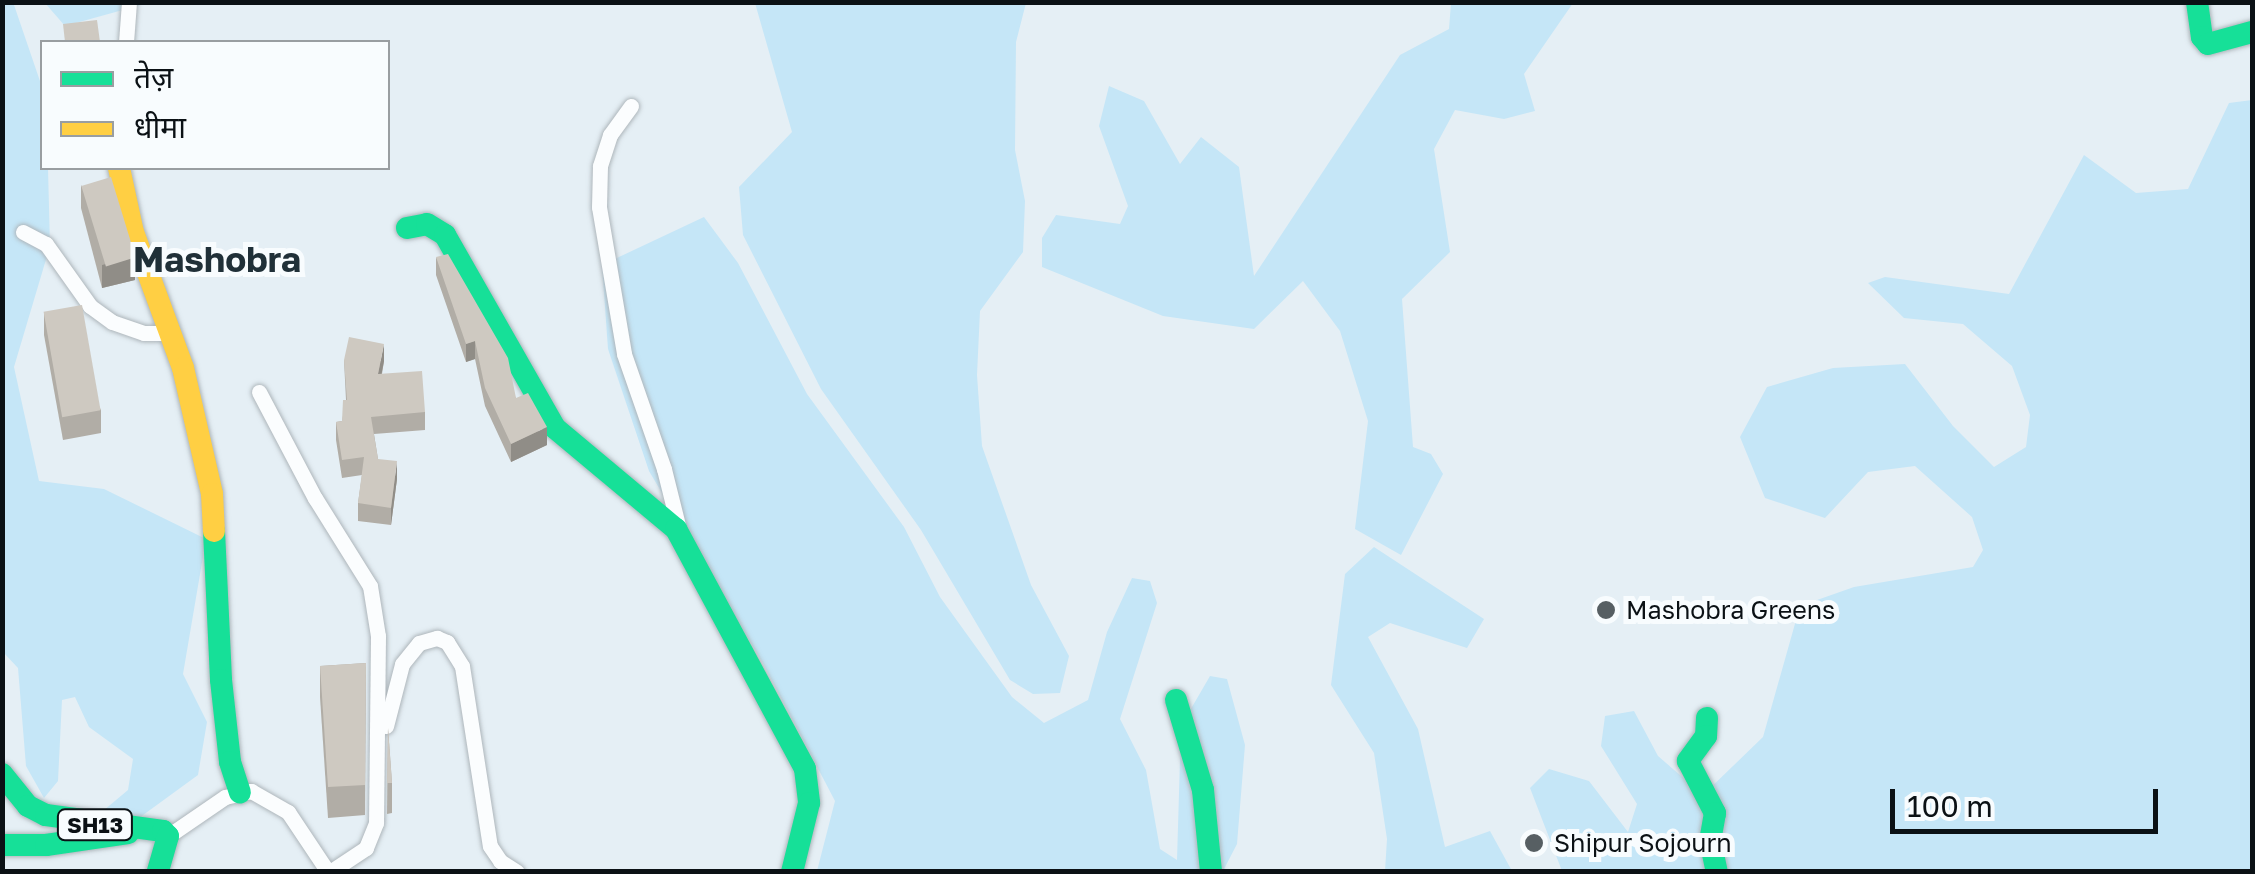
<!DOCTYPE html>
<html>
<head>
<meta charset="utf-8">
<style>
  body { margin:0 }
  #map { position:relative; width:2255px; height:874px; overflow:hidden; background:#e5eff5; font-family:"Golos Text","Noto Sans Devanagari",sans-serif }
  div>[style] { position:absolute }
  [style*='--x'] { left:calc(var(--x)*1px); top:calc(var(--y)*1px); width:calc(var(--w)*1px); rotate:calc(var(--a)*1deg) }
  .green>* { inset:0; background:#c5e6f7 }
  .roads { filter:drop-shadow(0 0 2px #aeb6bb) drop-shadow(0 0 2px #aeb6bb) }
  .street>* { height:15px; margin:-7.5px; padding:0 7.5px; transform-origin:7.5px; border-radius:7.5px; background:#fbfdfe }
  .fast>* { height:22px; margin:-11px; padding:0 11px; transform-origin:11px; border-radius:11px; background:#16e098 }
  .slow>* { height:22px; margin:-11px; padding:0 11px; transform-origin:11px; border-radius:11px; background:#ffcf43 }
  .wall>* { inset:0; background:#b1ada6 }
  .shaded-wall>* { inset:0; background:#908d87 }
  .building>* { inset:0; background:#cec9c1; transform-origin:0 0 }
  .dots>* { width:28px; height:28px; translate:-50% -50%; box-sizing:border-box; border:5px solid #f8fcfe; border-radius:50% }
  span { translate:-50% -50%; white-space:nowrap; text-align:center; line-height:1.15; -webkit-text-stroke:10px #f8fcfe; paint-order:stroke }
  .shield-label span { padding:2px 8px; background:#f8fcfe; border:2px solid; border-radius:8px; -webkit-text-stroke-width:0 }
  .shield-label { font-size:22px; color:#0b1115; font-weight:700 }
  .poi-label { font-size:25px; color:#0b1115 }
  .left { translate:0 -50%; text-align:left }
  .district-label { font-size:35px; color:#203038; font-weight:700 }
  .frame { position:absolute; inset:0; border:5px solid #0b1115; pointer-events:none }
  .legend { position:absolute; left:40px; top:40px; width:350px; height:130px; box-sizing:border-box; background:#f8fcfe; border:2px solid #999ea1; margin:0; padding:12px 18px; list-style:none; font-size:30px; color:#0b1115 }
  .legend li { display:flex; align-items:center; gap:20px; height:50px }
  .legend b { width:50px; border:2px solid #999ea1 }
  .scale { position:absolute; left:1890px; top:789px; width:268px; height:45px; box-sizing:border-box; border:5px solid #0b1115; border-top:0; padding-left:12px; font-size:30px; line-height:35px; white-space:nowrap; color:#0b1115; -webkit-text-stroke:8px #f8fcfe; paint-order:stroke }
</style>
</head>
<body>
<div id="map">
  <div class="green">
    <div style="clip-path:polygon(13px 2px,42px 87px,42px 168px,48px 168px,50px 246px,14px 367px,39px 481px,104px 489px,206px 539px,183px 674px,207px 722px,198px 775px,128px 826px,85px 826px,128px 790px,133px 759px,89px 727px,75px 697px,62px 700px,58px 781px,44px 798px,26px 766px,18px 668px,3px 652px,2px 3px)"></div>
    <div style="clip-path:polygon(45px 3px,148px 3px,65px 26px)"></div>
    <div style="clip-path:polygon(755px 3px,1026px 3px,1016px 42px,1015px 150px,1025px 201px,1023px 252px,980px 311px,977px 375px,982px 446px,1031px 585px,1069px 656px,1060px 693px,1033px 694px,1010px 680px,921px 530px,821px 389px,743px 235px,739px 187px,792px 132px)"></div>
    <div style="clip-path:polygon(1451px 3px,1573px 3px,1524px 74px,1535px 111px,1504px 119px,1455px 110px,1434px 149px,1450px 252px,1402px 299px,1413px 447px,1431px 454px,1443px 474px,1401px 555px,1355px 529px,1368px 421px,1340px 331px,1303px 281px,1254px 329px,1163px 316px,1042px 267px,1042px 238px,1056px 215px,1120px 224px,1128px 206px,1099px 126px,1109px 86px,1144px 101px,1180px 164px,1201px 137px,1239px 167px,1254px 276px,1400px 55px,1449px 29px)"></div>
    <div style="clip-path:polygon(2252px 100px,2252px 871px,1562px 871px,1530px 788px,1549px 769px,1589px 781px,1628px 832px,1637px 804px,1601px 746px,1605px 716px,1634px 711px,1658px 756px,1703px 795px,1763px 737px,1800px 606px,1854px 587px,1973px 567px,1983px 550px,1972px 517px,1915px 466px,1868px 472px,1825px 518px,1765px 498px,1740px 437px,1767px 387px,1833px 368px,1905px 364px,1953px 426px,1994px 467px,2026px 447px,2030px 415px,2012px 366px,1963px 324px,1904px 318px,1868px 283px,1885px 277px,2009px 294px,2084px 155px,2136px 193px,2188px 189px,2229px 103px)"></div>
    <div style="clip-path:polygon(704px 217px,738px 263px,807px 394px,904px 527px,940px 597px,1012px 697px,1044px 723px,1088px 700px,1107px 632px,1132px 578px,1150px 581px,1157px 603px,1120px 719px,1146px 770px,1160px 849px,1177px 860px,1181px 726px,1210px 676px,1227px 679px,1245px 745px,1237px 844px,1223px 871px,817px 871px,835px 801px,764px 665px,649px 471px,608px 349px,602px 265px)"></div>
    <div style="clip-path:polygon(1374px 547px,1484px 619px,1467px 648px,1390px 623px,1368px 637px,1418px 729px,1445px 847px,1490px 831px,1512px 871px,1385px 871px,1387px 839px,1374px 753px,1331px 685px,1345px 574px)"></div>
  </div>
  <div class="roads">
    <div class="street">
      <div style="--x:126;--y:42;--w:40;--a:-85.7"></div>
      <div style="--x:631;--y:106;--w:36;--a:126"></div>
      <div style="--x:610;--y:135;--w:33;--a:108"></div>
      <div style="--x:600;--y:166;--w:41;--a:91.4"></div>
      <div style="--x:599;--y:207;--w:149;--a:80.3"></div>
      <div style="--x:624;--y:354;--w:122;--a:70.8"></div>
      <div style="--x:664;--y:469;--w:66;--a:76"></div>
      <div style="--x:23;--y:232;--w:26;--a:28"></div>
      <div style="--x:46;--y:244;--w:76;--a:54.6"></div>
      <div style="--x:90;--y:306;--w:27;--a:36"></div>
      <div style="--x:112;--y:322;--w:34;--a:19"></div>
      <div style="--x:144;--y:333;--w:26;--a:0"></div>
      <div style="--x:259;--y:392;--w:120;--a:62.2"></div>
      <div style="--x:315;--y:498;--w:104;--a:58"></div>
      <div style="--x:370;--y:586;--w:51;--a:80.9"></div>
      <div style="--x:378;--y:636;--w:187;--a:90.6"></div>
      <div style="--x:376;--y:823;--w:27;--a:112"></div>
      <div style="--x:366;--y:848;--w:43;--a:146.3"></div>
      <div style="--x:386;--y:726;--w:64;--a:-75.5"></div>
      <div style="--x:402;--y:664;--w:27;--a:-51"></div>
      <div style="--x:419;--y:643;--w:19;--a:-16"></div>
      <div style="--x:437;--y:638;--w:11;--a:22"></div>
      <div style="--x:447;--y:642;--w:28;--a:58"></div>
      <div style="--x:462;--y:666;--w:182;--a:81.2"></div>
      <div style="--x:490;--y:846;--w:18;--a:56"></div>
      <div style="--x:500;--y:861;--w:20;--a:33"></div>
      <div style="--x:168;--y:836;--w:69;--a:-34.4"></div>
      <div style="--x:225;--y:797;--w:27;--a:-13"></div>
      <div style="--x:251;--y:791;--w:43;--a:29.6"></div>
      <div style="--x:288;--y:812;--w:72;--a:56.3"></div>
    </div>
    <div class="fast">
      <div style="--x:2197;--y:2;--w:35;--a:82"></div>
      <div style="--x:2202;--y:37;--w:9;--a:49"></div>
      <div style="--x:2208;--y:44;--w:46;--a:-15.3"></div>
      <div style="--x:407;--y:228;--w:20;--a:-11"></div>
      <div style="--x:427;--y:224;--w:21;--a:31"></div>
      <div style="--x:445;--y:235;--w:222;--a:60.3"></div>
      <div style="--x:555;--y:428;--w:158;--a:39.9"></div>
      <div style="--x:676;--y:529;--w:272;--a:61.7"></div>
      <div style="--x:805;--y:769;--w:34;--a:83"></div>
      <div style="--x:809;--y:803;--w:71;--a:103.8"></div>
      <div style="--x:214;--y:531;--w:149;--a:87.3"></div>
      <div style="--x:221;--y:680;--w:82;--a:83.7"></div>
      <div style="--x:230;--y:762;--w:32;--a:72"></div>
      <div style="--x:1176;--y:700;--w:94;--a:73.3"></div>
      <div style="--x:1203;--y:790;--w:82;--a:84.4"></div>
      <div style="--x:1707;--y:718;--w:18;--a:93"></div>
      <div style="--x:1706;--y:736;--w:31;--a:126"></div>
      <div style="--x:1688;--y:761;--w:59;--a:62.6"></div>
      <div style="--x:1715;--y:813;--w:27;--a:100"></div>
      <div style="--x:1710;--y:840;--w:33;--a:78"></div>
      <div style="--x:2;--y:774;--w:41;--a:50.9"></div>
      <div style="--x:28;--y:806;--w:20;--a:27"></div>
      <div style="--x:46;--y:815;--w:118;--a:7.8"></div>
      <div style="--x:163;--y:831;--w:7;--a:45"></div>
      <div style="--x:168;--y:836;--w:37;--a:106"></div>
      <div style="--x:2;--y:845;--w:44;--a:0"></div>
      <div style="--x:46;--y:845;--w:83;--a:-8.3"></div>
    </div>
    <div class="slow">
      <div style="--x:119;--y:168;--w:66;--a:77.7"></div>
      <div style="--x:133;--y:232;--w:145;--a:69.8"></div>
      <div style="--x:183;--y:368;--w:129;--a:77"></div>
      <div style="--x:212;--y:494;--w:37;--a:87"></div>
    </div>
  </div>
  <div class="wall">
    <div style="clip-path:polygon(81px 185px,135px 280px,102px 288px,81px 208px)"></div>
    <div style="clip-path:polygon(436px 257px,516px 398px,547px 445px,511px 462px,485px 406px,475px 359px,466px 362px,436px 275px)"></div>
    <div style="clip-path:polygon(44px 312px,101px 410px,101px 433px,63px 440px,44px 335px)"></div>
    <div style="clip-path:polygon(344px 360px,384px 361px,382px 374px,425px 412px,425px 430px,374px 434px,378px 459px,397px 479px,391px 525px,358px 521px,358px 503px,362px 475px,342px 478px,336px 440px,336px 422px,342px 421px,346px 400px)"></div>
    <div style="clip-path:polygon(366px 663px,365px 815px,328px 818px,320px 697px,320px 666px)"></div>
    <div style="clip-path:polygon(388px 728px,392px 783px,392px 813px,387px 814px)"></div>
  </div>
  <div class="shaded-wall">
    <div style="clip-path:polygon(135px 257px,135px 280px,102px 288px,102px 265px)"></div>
    <div style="clip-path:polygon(475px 341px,475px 359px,466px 362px,466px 344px)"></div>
    <div style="clip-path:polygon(384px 344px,384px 361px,378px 392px,378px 374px)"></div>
    <div style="clip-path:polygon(547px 427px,547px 445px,511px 462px,511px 444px)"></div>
    <div style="clip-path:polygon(397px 461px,397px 479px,391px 525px,391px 508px)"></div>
  </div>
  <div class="building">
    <div style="clip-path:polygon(97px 20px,100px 42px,65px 42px,63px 24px)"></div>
    <div style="left:111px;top:177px;width:84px;height:31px;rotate:73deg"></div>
    <div style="clip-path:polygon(448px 254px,508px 358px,516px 398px,528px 393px,547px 427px,511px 444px,485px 388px,475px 341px,466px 344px,436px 257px)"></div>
    <div style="left:82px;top:305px;width:107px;height:39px;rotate:80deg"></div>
    <div style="clip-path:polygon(349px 337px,384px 344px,378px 374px,422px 371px,425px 412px,371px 417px,378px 459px,397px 461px,391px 508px,358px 503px,364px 457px,342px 460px,336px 422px,342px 421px,343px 400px,347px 400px,344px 360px)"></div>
    <div style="clip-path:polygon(366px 663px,365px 785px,328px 787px,320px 666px)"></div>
    <div style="clip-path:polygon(388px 728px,392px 783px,387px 783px)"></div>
  </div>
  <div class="dots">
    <div style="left:1606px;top:610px;background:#575f63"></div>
    <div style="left:1534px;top:843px;background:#575f63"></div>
  </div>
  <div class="shield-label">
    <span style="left:95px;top:825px">SH13</span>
  </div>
  <div class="poi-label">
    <span class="left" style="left:1626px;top:610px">Mashobra Greens</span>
    <span class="left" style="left:1554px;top:843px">Shipur Sojourn</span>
  </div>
  <div class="district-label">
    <span style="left:217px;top:259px">Mashobra</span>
  </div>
  <div class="frame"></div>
  <ul class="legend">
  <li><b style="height:12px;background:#16e098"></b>तेज़</li>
  <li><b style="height:12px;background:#ffcf43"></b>धीमा</li>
  </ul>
  <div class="scale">100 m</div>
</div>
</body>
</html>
